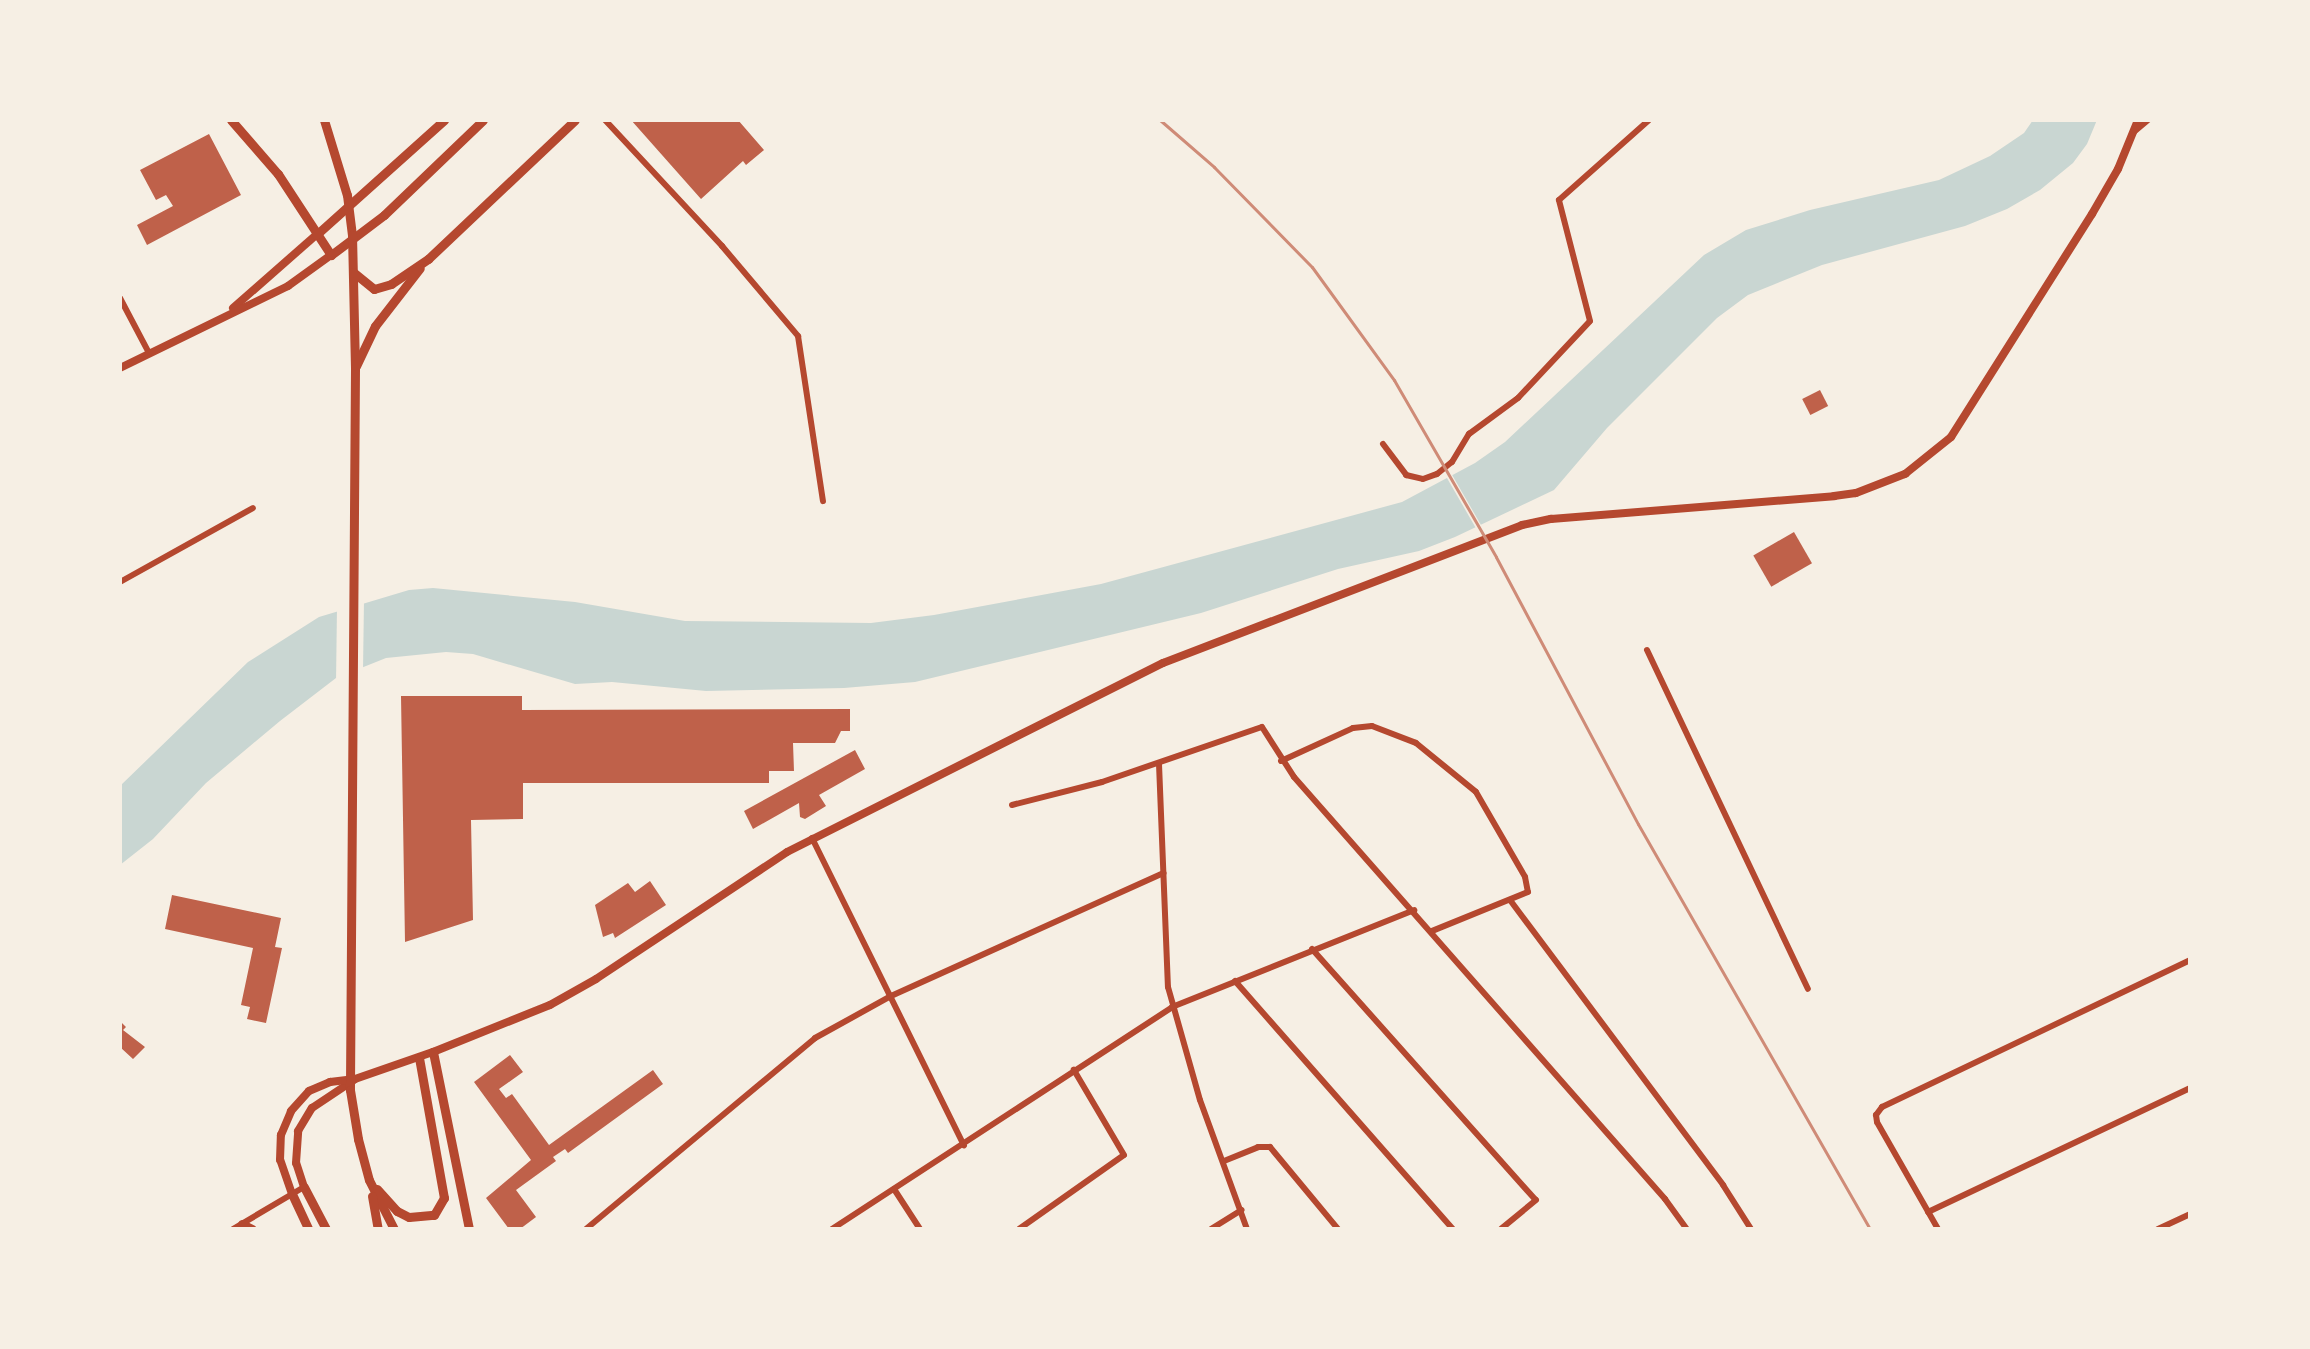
<!DOCTYPE html>
<html>
<head>
<meta charset="utf-8">
<style>
  body { margin:0 }
  #map { position:relative; width:2310px; height:1349px; overflow:hidden; background:#f6efe4; font-family:Figtree,sans-serif }
  div>[style] { position:absolute }
  [style*='--x'] { left:calc(var(--x)*1px); top:calc(var(--y)*1px); width:calc(var(--w)*1px); rotate:calc(var(--a)*1deg) }
  .water>* { inset:0; background:#c9d6d2 }
  .pier>* { inset:0; background:#f6efe4; transform-origin:0 0 }
  .building>* { inset:0; background:#bf614a; transform-origin:0 0 }
  .minor>* { height:6px; margin:-3px; padding:0 3px; transform-origin:3px; border-radius:3px; background:#b5482f }
  .secondary>* { height:8px; margin:-4px; padding:0 4px; transform-origin:4px; border-radius:4px; background:#b5482f }
  .primary>* { height:9px; margin:-4.5px; padding:0 4.5px; transform-origin:4.5px; border-radius:4.5px; background:#b5482f }
  .rail>* { height:3px; margin:-1.5px; padding:0 1.5px; transform-origin:1.5px; border-radius:1.5px; background:#cf8b77 }
  span { translate:-50% -50%; white-space:nowrap; text-align:center; line-height:1.15; -webkit-text-stroke:8px #f6efe4; paint-order:stroke }
  .frame { position:absolute; inset:0; border:122px solid #f6efe4; pointer-events:none }
</style>
</head>
<body>
<div id="map">
  <div class="water">
    <div style="clip-path:polygon(2033px 120px,2097px 120px,2087px 144px,2073px 163px,2040px 190px,2007px 209px,1965px 226px,1822px 265px,1748px 295px,1717px 318px,1607px 428px,1554px 490px,1455px 537px,1419px 551px,1338px 569px,1201px 613px,915px 682px,844px 688px,706px 691px,612px 682px,575px 684px,473px 654px,446px 652px,386px 658px,336px 678px,280px 721px,206px 783px,153px 839px,120px 865px,120px 786px,248px 662px,319px 617px,409px 590px,433px 588px,575px 602px,685px 621px,871px 623px,934px 615px,1101px 584px,1402px 502px,1475px 463px,1505px 442px,1704px 255px,1746px 230px,1810px 210px,1939px 180px,1990px 156px,2024px 133px)"></div>
  </div>
  <div class="pier">
    <div style="left:1451px;top:473px;width:62px;height:6px;rotate:60deg"></div>
    <div style="clip-path:polygon(364px 600px,363px 670px,336px 683px,337px 607px)"></div>
  </div>
  <div class="building">
    <div style="clip-path:polygon(631px 120px,738px 120px,764px 150px,746px 165px,743px 161px,701px 199px)"></div>
    <div style="clip-path:polygon(209px 134px,241px 195px,147px 245px,137px 225px,173px 206px,166px 195px,156px 200px,140px 170px)"></div>
    <div style="left:1820px;top:390px;width:18px;height:20px;rotate:63deg"></div>
    <div style="left:1794px;top:532px;width:36px;height:47px;rotate:60deg"></div>
    <div style="clip-path:polygon(401px 696px,522px 696px,522px 710px,850px 709px,850px 731px,841px 731px,835px 743px,793px 743px,794px 771px,769px 771px,769px 783px,523px 783px,523px 819px,471px 820px,473px 920px,405px 942px)"></div>
    <div style="clip-path:polygon(855px 750px,865px 769px,819px 795px,826px 806px,805px 819px,800px 817px,799px 803px,753px 829px,744px 811px)"></div>
    <div style="clip-path:polygon(650px 881px,666px 905px,615px 938px,613px 933px,603px 937px,595px 905px,628px 883px,635px 892px)"></div>
    <div style="clip-path:polygon(172px 895px,281px 918px,275px 947px,282px 948px,266px 1023px,247px 1019px,250px 1007px,241px 1005px,253px 948px,165px 929px)"></div>
    <div style="clip-path:polygon(120px 1021px,126px 1027px,123px 1030px,145px 1047px,133px 1059px,120px 1047px)"></div>
    <div style="clip-path:polygon(510px 1055px,523px 1072px,499px 1089px,506px 1098px,512px 1094px,549px 1145px,653px 1070px,663px 1084px,568px 1153px,565px 1149px,553px 1157px,556px 1161px,516px 1190px,536px 1217px,520px 1229px,509px 1229px,486px 1198px,531px 1160px,474px 1082px)"></div>
  </div>
  <div class="minor">
    <div style="--x:605;--y:120;--w:172;--a:47.1"></div>
    <div style="--x:722;--y:246;--w:118;--a:49.8"></div>
    <div style="--x:798;--y:336;--w:167;--a:81.4"></div>
    <div style="--x:2135;--y:131;--w:17;--a:-40"></div>
    <div style="--x:120;--y:298;--w:62;--a:62.2"></div>
    <div style="--x:1383;--y:444;--w:39;--a:53"></div>
    <div style="--x:1406;--y:475;--w:17;--a:13"></div>
    <div style="--x:1423;--y:479;--w:15;--a:-20"></div>
    <div style="--x:1437;--y:474;--w:19;--a:-39"></div>
    <div style="--x:1452;--y:462;--w:33;--a:-59"></div>
    <div style="--x:1469;--y:434;--w:61;--a:-36.3"></div>
    <div style="--x:1518;--y:398;--w:105;--a:-46.9"></div>
    <div style="--x:1590;--y:321;--w:125;--a:-104.4"></div>
    <div style="--x:1559;--y:200;--w:120;--a:-41.6"></div>
    <div style="--x:120;--y:582;--w:152;--a:-29.1"></div>
    <div style="--x:1647;--y:650;--w:375;--a:64.6"></div>
    <div style="--x:1281;--y:761;--w:79;--a:-24.6"></div>
    <div style="--x:1353;--y:728;--w:19;--a:-6"></div>
    <div style="--x:1372;--y:726;--w:47;--a:21.1"></div>
    <div style="--x:1416;--y:743;--w:77;--a:39.2"></div>
    <div style="--x:1476;--y:792;--w:98;--a:60"></div>
    <div style="--x:1525;--y:877;--w:15;--a:79"></div>
    <div style="--x:1528;--y:892;--w:104;--a:157.9"></div>
    <div style="--x:1159;--y:764;--w:223;--a:87.7"></div>
    <div style="--x:1168;--y:987;--w:117;--a:74.2"></div>
    <div style="--x:1200;--y:1100;--w:137;--a:70"></div>
    <div style="--x:1012;--y:805;--w:93;--a:-14.3"></div>
    <div style="--x:1102;--y:782;--w:169;--a:-19"></div>
    <div style="--x:1262;--y:727;--w:59;--a:57.4"></div>
    <div style="--x:1294;--y:777;--w:562;--a:48.68"></div>
    <div style="--x:1665;--y:1199;--w:37;--a:54"></div>
    <div style="--x:812;--y:838;--w:343;--a:63.7"></div>
    <div style="--x:1510;--y:900;--w:356;--a:53.2"></div>
    <div style="--x:1723;--y:1185;--w:52;--a:57.5"></div>
    <div style="--x:1312;--y:949;--w:336;--a:48.3"></div>
    <div style="--x:1536;--y:1200;--w:45;--a:140.4"></div>
    <div style="--x:1235;--y:981;--w:330;--a:48.7"></div>
    <div style="--x:1224;--y:1161;--w:37;--a:-22"></div>
    <div style="--x:1258;--y:1147;--w:12;--a:0"></div>
    <div style="--x:1270;--y:1147;--w:107;--a:50.3"></div>
    <div style="--x:894;--y:1189;--w:48;--a:57"></div>
    <div style="--x:1928;--y:1212;--w:290;--a:-25.3"></div>
    <div style="--x:233;--y:1229;--w:82;--a:-30.6"></div>
    <div style="--x:586;--y:1229;--w:298;--a:-39.8"></div>
    <div style="--x:815;--y:1038;--w:87;--a:-28.9"></div>
    <div style="--x:891;--y:996;--w:299;--a:-24.3"></div>
    <div style="--x:832;--y:1229;--w:406;--a:-33.1"></div>
    <div style="--x:1172;--y:1007;--w:261;--a:-21.8"></div>
    <div style="--x:1019;--y:1229;--w:128;--a:-35.2"></div>
    <div style="--x:1124;--y:1155;--w:99;--a:-120.5"></div>
    <div style="--x:1211;--y:1229;--w:36;--a:-32"></div>
    <div style="--x:1938;--y:1229;--w:123;--a:-119.7"></div>
    <div style="--x:1877;--y:1122;--w:7;--a:-98"></div>
    <div style="--x:1876;--y:1115;--w:10;--a:-53"></div>
    <div style="--x:1882;--y:1107;--w:341;--a:-25.5"></div>
    <div style="--x:2158;--y:1229;--w:35;--a:-25"></div>
  </div>
  <div class="secondary">
    <div style="--x:233;--y:308;--w:111;--a:-41.3"></div>
    <div style="--x:120;--y:368;--w:187;--a:-26"></div>
    <div style="--x:288;--y:286;--w:53;--a:-35.8"></div>
    <div style="--x:304;--y:1187;--w:25;--a:-108"></div>
    <div style="--x:296;--y:1163;--w:32;--a:-86"></div>
    <div style="--x:298;--y:1131;--w:27;--a:-59"></div>
    <div style="--x:312;--y:1108;--w:50;--a:-33.7"></div>
    <div style="--x:292;--y:1194;--w:36;--a:-109"></div>
    <div style="--x:280;--y:1160;--w:25;--a:-88"></div>
    <div style="--x:281;--y:1135;--w:26;--a:-67"></div>
    <div style="--x:291;--y:1111;--w:27;--a:-48"></div>
    <div style="--x:309;--y:1091;--w:23;--a:-23"></div>
    <div style="--x:330;--y:1082;--w:25;--a:-7"></div>
    <div style="--x:355;--y:1079;--w:83;--a:-19.1"></div>
    <div style="--x:433;--y:1052;--w:126;--a:-21.9"></div>
    <div style="--x:550;--y:1005;--w:53;--a:-29.5"></div>
    <div style="--x:596;--y:979;--w:229;--a:-33.6"></div>
    <div style="--x:787;--y:852;--w:421;--a:-26.7"></div>
    <div style="--x:1163;--y:663;--w:385;--a:-21"></div>
    <div style="--x:1522;--y:525;--w:30;--a:-12"></div>
    <div style="--x:1551;--y:519;--w:284;--a:-4.6"></div>
    <div style="--x:1834;--y:496;--w:22;--a:-8"></div>
    <div style="--x:1856;--y:493;--w:53;--a:-21.2"></div>
    <div style="--x:1905;--y:474;--w:59;--a:-38.8"></div>
    <div style="--x:1951;--y:437;--w:264;--a:-57.7"></div>
    <div style="--x:2092;--y:214;--w:52;--a:-60"></div>
    <div style="--x:2118;--y:169;--w:53;--a:-67.8"></div>
  </div>
  <div class="primary">
    <div style="--x:231;--y:120;--w:72;--a:49"></div>
    <div style="--x:278;--y:174;--w:97;--a:56.8"></div>
    <div style="--x:331;--y:255;--w:66;--a:-37"></div>
    <div style="--x:384;--y:215;--w:137;--a:-43.8"></div>
    <div style="--x:324;--y:120;--w:78;--a:73"></div>
    <div style="--x:347;--y:195;--w:40;--a:82.9"></div>
    <div style="--x:352;--y:235;--w:134;--a:88.7"></div>
    <div style="--x:355;--y:369;--w:721;--a:90.4"></div>
    <div style="--x:350;--y:1090;--w:50;--a:80.7"></div>
    <div style="--x:358;--y:1139;--w:42;--a:75"></div>
    <div style="--x:369;--y:1180;--w:55;--a:63"></div>
    <div style="--x:316;--y:235;--w:172;--a:-41.9"></div>
    <div style="--x:353;--y:272;--w:27;--a:39"></div>
    <div style="--x:374;--y:289;--w:18;--a:-16"></div>
    <div style="--x:391;--y:284;--w:45;--a:-34"></div>
    <div style="--x:428;--y:259;--w:202;--a:-43.4"></div>
    <div style="--x:356;--y:366;--w:44;--a:-64.6"></div>
    <div style="--x:375;--y:326;--w:73;--a:-52.2"></div>
    <div style="--x:433;--y:1052;--w:181;--a:78.5"></div>
    <div style="--x:304;--y:1187;--w:47;--a:62.4"></div>
    <div style="--x:377;--y:1189;--w:30;--a:48"></div>
    <div style="--x:397;--y:1211;--w:13;--a:27"></div>
    <div style="--x:409;--y:1217;--w:25;--a:-5"></div>
    <div style="--x:434;--y:1215;--w:20;--a:-60"></div>
    <div style="--x:444;--y:1198;--w:143;--a:-100.1"></div>
    <div style="--x:292;--y:1194;--w:38;--a:65"></div>
    <div style="--x:372;--y:1196;--w:34;--a:80"></div>
    <div style="--x:242;--y:1224;--w:11;--a:27"></div>
  </div>
  <div class="rail">
    <div style="--x:1160;--y:120;--w:72;--a:41"></div>
    <div style="--x:1214;--y:167;--w:140;--a:45.6"></div>
    <div style="--x:1312;--y:267;--w:140;--a:54"></div>
    <div style="--x:1394;--y:380;--w:204;--a:60"></div>
    <div style="--x:1496;--y:557;--w:302;--a:62"></div>
    <div style="--x:1638;--y:824;--w:467;--a:60.2"></div>
  </div>
  <div class="frame"></div>
</div>
</body>
</html>
